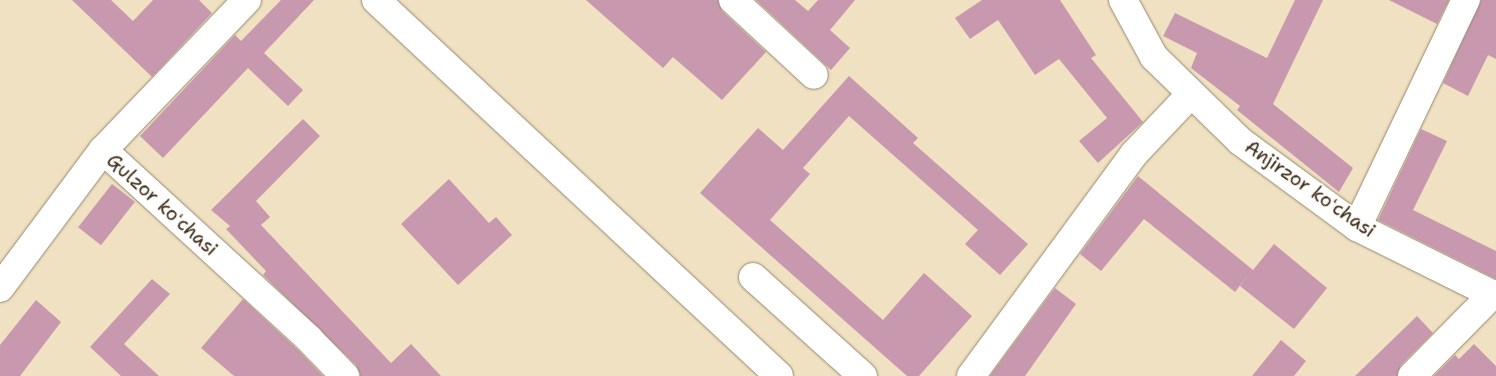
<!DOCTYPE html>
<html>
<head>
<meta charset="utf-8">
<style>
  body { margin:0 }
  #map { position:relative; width:1496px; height:376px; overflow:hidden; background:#efe1c1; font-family:"Shantell Sans",sans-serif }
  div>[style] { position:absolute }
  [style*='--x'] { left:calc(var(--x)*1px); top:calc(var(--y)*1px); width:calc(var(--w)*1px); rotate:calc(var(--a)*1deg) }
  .building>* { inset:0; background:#c899ae; transform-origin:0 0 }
  .roads { filter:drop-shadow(0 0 1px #958670) drop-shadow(0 0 1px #958670) }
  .minor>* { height:28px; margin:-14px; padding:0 14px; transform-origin:14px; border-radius:14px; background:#fff }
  span { translate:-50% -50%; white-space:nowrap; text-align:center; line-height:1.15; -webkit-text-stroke:4px #fdfcf7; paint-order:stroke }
  .street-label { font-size:19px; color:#3b2a1e }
</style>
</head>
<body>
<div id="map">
  <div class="building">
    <div style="clip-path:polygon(72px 0,111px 0,133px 21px,153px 0,199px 0,212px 13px,152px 77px)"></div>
    <div style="clip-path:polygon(281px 0,314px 0,264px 53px,303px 90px,288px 106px,248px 68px,163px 158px,140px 136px,235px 35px,241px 41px)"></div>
    <div style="clip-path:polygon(586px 0,718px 0,722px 11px,766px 52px,722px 100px,673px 57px,663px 68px)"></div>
    <div style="clip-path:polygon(756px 0,795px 0,808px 11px,818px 0,855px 0,830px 30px,850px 48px,831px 70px)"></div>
    <div style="clip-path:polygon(982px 0,1060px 0,1096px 55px,1091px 58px,1143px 122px,1098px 163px,1079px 141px,1107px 118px,1059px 59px,1035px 75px,998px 20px,970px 39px,955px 18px)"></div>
    <div style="clip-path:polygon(1295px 0,1323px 0,1273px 104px,1353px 168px,1339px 192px,1237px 110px,1240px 106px,1191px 68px,1197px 53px,1163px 36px,1175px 13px,1267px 58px)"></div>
    <div style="clip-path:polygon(1389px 0,1449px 0,1437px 24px)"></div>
    <div style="clip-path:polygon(1481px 0,1496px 0,1496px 59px,1488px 55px,1468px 96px,1443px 83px)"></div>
    <div style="clip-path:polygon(849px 76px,918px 138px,913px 143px,1028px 244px,1000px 275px,965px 244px,978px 230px,849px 116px,803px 168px,810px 174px,770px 220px,883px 320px,924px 273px,972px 316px,919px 376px,907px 376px,700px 193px,758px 128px,783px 150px)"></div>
    <div style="clip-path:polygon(303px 119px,320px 136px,256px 201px,270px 217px,261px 225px,391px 363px,411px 344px,441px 376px,360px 376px,356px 365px,263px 275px,266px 271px,226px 229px,230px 226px,211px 210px)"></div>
    <div style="clip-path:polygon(1421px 129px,1447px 141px,1413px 210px,1496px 251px,1496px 279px,1378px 220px)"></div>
    <div style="clip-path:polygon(1138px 176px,1253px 270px,1274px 244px,1327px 288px,1294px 329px,1240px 286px,1248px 275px,1235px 292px,1144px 219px,1101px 271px,1080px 254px)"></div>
    <div style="clip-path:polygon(449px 179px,489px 223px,496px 217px,512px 235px,458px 285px,401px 224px)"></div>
    <div style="left:112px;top:184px;width:29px;height:55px;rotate:38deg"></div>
    <div style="clip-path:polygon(152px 279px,170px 294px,124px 344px,159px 376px,121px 376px,90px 347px)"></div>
    <div style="clip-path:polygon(1055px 288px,1076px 304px,1025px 376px,990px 376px)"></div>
    <div style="clip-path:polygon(243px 299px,298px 350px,323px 376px,234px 376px,201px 348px)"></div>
    <div style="clip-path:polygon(36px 300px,61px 322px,20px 376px,0 376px,0 345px)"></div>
    <div style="clip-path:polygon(1417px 316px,1433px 333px,1401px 365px,1397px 376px,1355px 376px)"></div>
    <div style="clip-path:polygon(1281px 340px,1306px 361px,1294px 376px,1252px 376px)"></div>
    <div style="clip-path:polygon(1474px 344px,1496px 366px,1496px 376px,1434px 376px,1455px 355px,1459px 359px)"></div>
  </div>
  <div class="roads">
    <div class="minor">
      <div style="--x:376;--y:0;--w:551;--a:43.01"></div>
      <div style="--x:733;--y:0;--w:110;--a:42.8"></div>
      <div style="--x:1123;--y:0;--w:65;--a:61.5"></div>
      <div style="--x:1154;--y:57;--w:120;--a:44.3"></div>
      <div style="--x:1240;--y:141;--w:145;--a:36.3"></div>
      <div style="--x:1357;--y:227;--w:155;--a:26.4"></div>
      <div style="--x:103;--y:150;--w:208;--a:-46.2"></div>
      <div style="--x:1357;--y:227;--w:252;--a:-64.4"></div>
      <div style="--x:753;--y:277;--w:148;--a:42"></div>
      <div style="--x:0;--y:288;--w:172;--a:-53.3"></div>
      <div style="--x:103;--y:150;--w:280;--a:42.5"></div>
      <div style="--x:309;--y:339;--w:52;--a:45.8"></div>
      <div style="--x:971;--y:376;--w:275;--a:-53.7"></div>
      <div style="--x:1134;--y:154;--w:81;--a:-46.5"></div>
      <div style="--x:1412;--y:376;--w:115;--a:-45.4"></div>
    </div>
  </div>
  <div class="street-label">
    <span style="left:1310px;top:189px;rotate:35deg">Anjirzor koʻchasi</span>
    <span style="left:162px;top:205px;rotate:42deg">Gulzor koʻchasi</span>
  </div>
</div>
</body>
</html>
